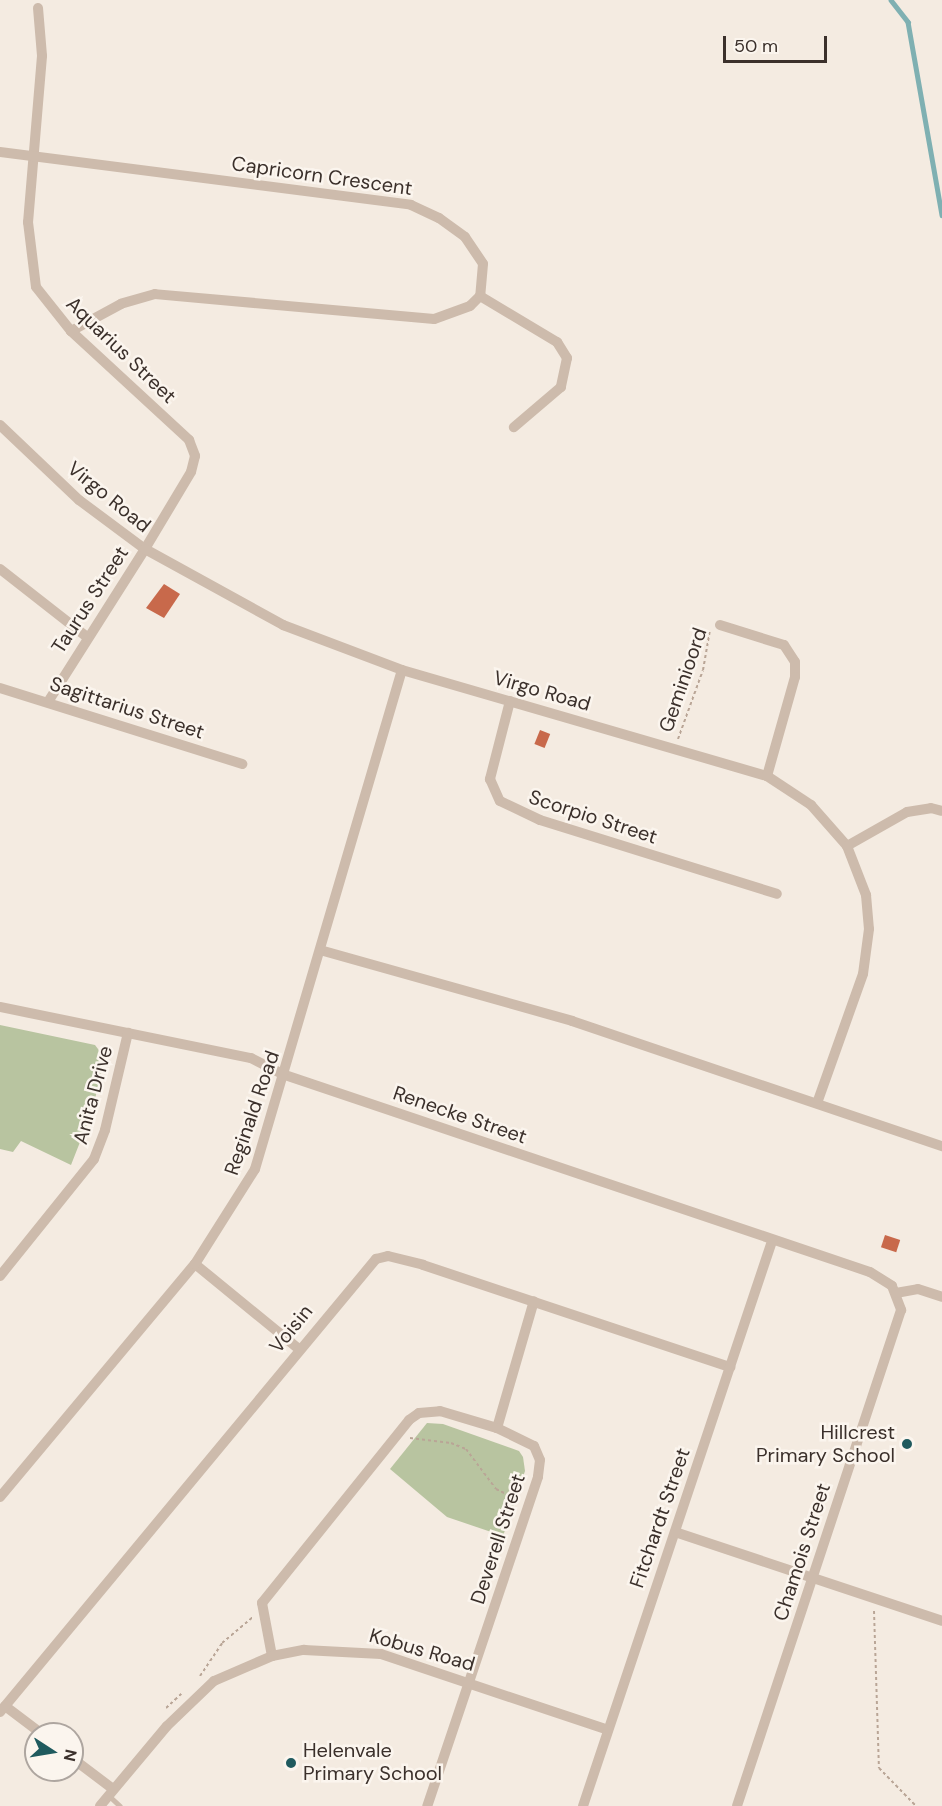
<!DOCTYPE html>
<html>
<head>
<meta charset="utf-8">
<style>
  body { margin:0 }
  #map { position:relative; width:942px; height:1806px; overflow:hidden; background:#f4ebe1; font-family:"DM Sans",sans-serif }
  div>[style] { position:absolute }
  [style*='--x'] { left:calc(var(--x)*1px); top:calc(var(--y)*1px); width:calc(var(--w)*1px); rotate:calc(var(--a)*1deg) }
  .green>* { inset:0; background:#b8c4a0 }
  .stream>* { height:4.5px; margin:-2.25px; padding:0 2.25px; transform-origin:2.25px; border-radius:2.25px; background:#7fb0b2 }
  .building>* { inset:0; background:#c8694b; transform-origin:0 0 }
  .path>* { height:2px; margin-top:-1px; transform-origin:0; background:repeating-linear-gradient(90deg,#b9a596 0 3px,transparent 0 6px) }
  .service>* { height:5px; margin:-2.5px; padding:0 2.5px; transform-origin:2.5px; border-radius:2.5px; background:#cdbbac }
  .minor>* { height:10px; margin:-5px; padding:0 5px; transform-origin:5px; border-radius:5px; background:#cdbbac }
  .dots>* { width:16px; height:16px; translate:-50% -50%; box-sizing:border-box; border:3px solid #fbf5ee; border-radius:50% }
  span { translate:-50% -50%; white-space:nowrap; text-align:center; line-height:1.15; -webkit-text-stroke:5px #fbf5ee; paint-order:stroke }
  .street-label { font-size:20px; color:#3b302b }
  .poi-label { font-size:20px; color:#3b302b }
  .right { translate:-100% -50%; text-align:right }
  .left { translate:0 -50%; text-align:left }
  .north { position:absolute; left:24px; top:1722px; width:60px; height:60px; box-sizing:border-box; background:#fbf5ee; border:2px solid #aea6a0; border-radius:50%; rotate:102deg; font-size:16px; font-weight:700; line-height:24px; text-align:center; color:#3b302b }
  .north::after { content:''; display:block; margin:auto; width:21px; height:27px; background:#1f5a5e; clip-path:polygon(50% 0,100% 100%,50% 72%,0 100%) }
  .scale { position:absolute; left:723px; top:36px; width:104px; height:27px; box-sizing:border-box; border:3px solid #3b302b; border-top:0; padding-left:8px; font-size:18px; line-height:21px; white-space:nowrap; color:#3b302b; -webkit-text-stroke:4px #fbf5ee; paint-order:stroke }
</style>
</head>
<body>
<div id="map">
  <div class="green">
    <div style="clip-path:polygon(0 1025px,95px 1045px,104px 1057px,93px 1109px,71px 1165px,21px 1141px,13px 1152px,0 1149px)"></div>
    <div style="clip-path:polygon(427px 1423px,443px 1424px,519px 1451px,523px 1457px,525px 1471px,503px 1536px,447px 1517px,390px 1469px)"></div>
  </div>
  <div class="stream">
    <div style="--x:891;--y:0;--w:28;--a:52"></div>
    <div style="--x:908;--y:22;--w:196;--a:80"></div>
  </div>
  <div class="building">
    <div style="clip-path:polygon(164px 584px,180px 594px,164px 618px,146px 608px)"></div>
    <div style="left:540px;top:730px;width:11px;height:15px;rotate:22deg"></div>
    <div style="left:885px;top:1235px;width:16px;height:13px;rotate:18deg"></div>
  </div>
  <div class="path">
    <div style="--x:678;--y:739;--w:73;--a:-70.1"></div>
    <div style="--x:703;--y:670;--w:41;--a:-80.1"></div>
    <div style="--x:410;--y:1438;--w:41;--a:7"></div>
    <div style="--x:451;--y:1443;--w:16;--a:22"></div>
    <div style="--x:466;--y:1449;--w:50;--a:53.1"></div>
    <div style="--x:496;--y:1489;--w:25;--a:26"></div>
    <div style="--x:874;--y:1611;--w:157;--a:88.2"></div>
    <div style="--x:879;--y:1768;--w:53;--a:45.8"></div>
    <div style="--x:200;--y:1676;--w:40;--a:-56"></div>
    <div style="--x:222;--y:1643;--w:40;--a:-40"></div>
    <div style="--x:166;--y:1708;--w:21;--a:-43"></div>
  </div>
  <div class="service">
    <div style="--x:108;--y:1795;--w:16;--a:43"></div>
  </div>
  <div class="minor">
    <div style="--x:38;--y:8;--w:48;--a:85.2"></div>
    <div style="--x:42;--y:56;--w:167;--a:94.8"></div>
    <div style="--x:28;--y:222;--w:65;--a:83"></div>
    <div style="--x:36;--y:287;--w:56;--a:51.5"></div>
    <div style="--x:71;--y:331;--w:161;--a:42.7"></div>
    <div style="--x:189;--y:440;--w:17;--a:69"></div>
    <div style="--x:195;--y:456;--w:16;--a:104"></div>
    <div style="--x:191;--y:472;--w:90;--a:120.9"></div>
    <div style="--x:145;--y:549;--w:181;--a:122.4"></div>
    <div style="--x:0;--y:152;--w:414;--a:7.3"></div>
    <div style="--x:411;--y:205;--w:31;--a:25"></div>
    <div style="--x:439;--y:218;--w:32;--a:36"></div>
    <div style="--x:465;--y:237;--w:32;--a:56"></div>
    <div style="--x:483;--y:264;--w:32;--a:95"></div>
    <div style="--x:480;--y:296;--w:14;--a:135"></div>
    <div style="--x:470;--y:306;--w:38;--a:160"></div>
    <div style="--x:434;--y:319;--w:280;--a:-174.9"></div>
    <div style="--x:155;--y:294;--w:35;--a:164"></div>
    <div style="--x:121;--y:304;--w:57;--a:151.6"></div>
    <div style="--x:480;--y:296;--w:90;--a:30.9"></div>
    <div style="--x:557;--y:342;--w:19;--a:58"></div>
    <div style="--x:567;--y:358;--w:30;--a:102"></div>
    <div style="--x:561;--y:387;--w:62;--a:139.6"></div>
    <div style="--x:0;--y:425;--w:109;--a:43.5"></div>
    <div style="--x:79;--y:500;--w:82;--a:36.6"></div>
    <div style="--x:145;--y:549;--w:158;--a:28.8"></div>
    <div style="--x:283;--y:625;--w:127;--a:20.7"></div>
    <div style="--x:402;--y:670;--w:380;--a:16.2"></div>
    <div style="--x:767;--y:776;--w:53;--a:33.4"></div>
    <div style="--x:811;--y:805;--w:55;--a:48.7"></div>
    <div style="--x:847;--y:846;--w:53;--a:68.8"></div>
    <div style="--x:866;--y:895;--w:34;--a:85"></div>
    <div style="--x:869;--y:929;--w:45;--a:97.6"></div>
    <div style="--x:863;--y:974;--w:137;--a:109.6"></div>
    <div style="--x:0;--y:569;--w:110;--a:38"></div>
    <div style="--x:720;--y:625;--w:67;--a:17.4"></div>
    <div style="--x:784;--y:645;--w:20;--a:57"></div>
    <div style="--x:795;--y:662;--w:15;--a:90"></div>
    <div style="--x:795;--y:677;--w:103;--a:105.8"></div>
    <div style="--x:0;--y:688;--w:254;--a:17.4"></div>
    <div style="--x:510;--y:701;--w:81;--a:104.4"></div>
    <div style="--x:490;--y:779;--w:24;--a:66"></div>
    <div style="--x:500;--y:801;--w:44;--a:25.4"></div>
    <div style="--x:540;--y:820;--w:248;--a:17.3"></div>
    <div style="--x:847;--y:846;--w:69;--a:-29.5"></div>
    <div style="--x:907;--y:812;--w:24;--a:-9"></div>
    <div style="--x:931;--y:808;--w:11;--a:15"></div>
    <div style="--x:320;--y:950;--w:262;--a:15.7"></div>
    <div style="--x:572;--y:1021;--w:391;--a:18.7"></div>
    <div style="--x:0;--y:1007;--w:256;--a:11.5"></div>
    <div style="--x:251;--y:1058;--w:38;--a:27"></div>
    <div style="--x:285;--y:1075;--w:617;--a:18.61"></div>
    <div style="--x:870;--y:1272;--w:26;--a:32"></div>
    <div style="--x:892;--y:1286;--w:26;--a:69"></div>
    <div style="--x:901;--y:1310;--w:522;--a:108.3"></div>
    <div style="--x:195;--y:1264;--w:134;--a:39.3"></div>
    <div style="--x:0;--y:1276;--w:150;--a:-51.2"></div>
    <div style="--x:94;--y:1159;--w:31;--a:-69"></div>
    <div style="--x:105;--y:1130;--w:100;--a:-76.7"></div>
    <div style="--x:896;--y:1293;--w:22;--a:-10"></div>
    <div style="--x:918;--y:1289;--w:25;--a:18"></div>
    <div style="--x:497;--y:1428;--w:132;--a:-73.8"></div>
    <div style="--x:0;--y:1497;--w:304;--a:-50.1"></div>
    <div style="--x:195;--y:1264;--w:112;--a:-57.7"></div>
    <div style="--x:255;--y:1169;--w:520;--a:-73.59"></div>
    <div style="--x:675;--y:1532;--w:281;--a:18.4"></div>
    <div style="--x:272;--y:1656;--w:54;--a:-100.7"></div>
    <div style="--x:262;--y:1603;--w:235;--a:-51.2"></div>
    <div style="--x:409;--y:1420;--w:12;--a:-35"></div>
    <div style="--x:419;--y:1413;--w:21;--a:-5"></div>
    <div style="--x:440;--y:1411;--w:59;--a:16.6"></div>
    <div style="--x:497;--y:1428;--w:41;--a:25.9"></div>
    <div style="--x:534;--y:1446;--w:15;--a:67"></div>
    <div style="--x:540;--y:1460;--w:17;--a:97"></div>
    <div style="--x:538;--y:1477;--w:347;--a:108.6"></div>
    <div style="--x:5;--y:1706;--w:46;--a:37.1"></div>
    <div style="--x:0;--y:1712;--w:589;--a:-50.31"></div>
    <div style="--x:376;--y:1259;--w:12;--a:-14"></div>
    <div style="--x:388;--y:1256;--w:36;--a:14"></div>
    <div style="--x:423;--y:1265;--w:324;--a:18.4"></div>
    <div style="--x:72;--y:1758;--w:51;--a:37.1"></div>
    <div style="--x:100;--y:1806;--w:104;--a:-50.1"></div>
    <div style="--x:167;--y:1726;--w:65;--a:-43.8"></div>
    <div style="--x:214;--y:1681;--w:63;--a:-23.3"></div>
    <div style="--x:272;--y:1656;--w:33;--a:-11"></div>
    <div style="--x:304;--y:1650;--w:77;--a:3"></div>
    <div style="--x:381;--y:1654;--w:239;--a:18.5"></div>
    <div style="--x:583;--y:1806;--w:596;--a:-71.5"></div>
  </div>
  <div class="dots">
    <div style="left:907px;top:1444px;background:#1f5a5e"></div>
    <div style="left:291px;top:1763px;background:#1f5a5e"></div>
  </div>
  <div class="street-label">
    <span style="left:322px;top:176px;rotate:8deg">Capricorn Crescent</span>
    <span style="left:121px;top:350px;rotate:44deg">Aquarius Street</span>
    <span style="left:109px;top:497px;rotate:39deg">Virgo Road</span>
    <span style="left:90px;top:600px;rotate:-57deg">Taurus Street</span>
    <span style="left:683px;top:680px;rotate:-71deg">Geminioord</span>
    <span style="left:542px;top:691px;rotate:16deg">Virgo Road</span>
    <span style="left:127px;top:708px;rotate:18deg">Sagittarius Street</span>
    <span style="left:593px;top:817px;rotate:18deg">Scorpio Street</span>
    <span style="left:93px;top:1095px;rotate:-75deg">Anita Drive</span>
    <span style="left:252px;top:1113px;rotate:-71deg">Reginald Road</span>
    <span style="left:460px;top:1115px;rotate:19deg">Renecke Street</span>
    <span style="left:291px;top:1329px;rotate:-51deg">Voisin</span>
    <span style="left:660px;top:1518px;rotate:-71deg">Fitchardt Street</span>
    <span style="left:498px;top:1539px;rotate:-72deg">Deverell Street</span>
    <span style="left:802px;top:1552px;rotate:-72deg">Chamois Street</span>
    <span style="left:422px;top:1650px;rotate:16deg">Kobus Road</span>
  </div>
  <div class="poi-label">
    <span class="right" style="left:895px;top:1444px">Hillcrest<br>Primary School</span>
    <span class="left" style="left:303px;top:1762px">Helenvale<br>Primary School</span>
  </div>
  <div class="north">N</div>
  <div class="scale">50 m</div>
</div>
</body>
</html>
